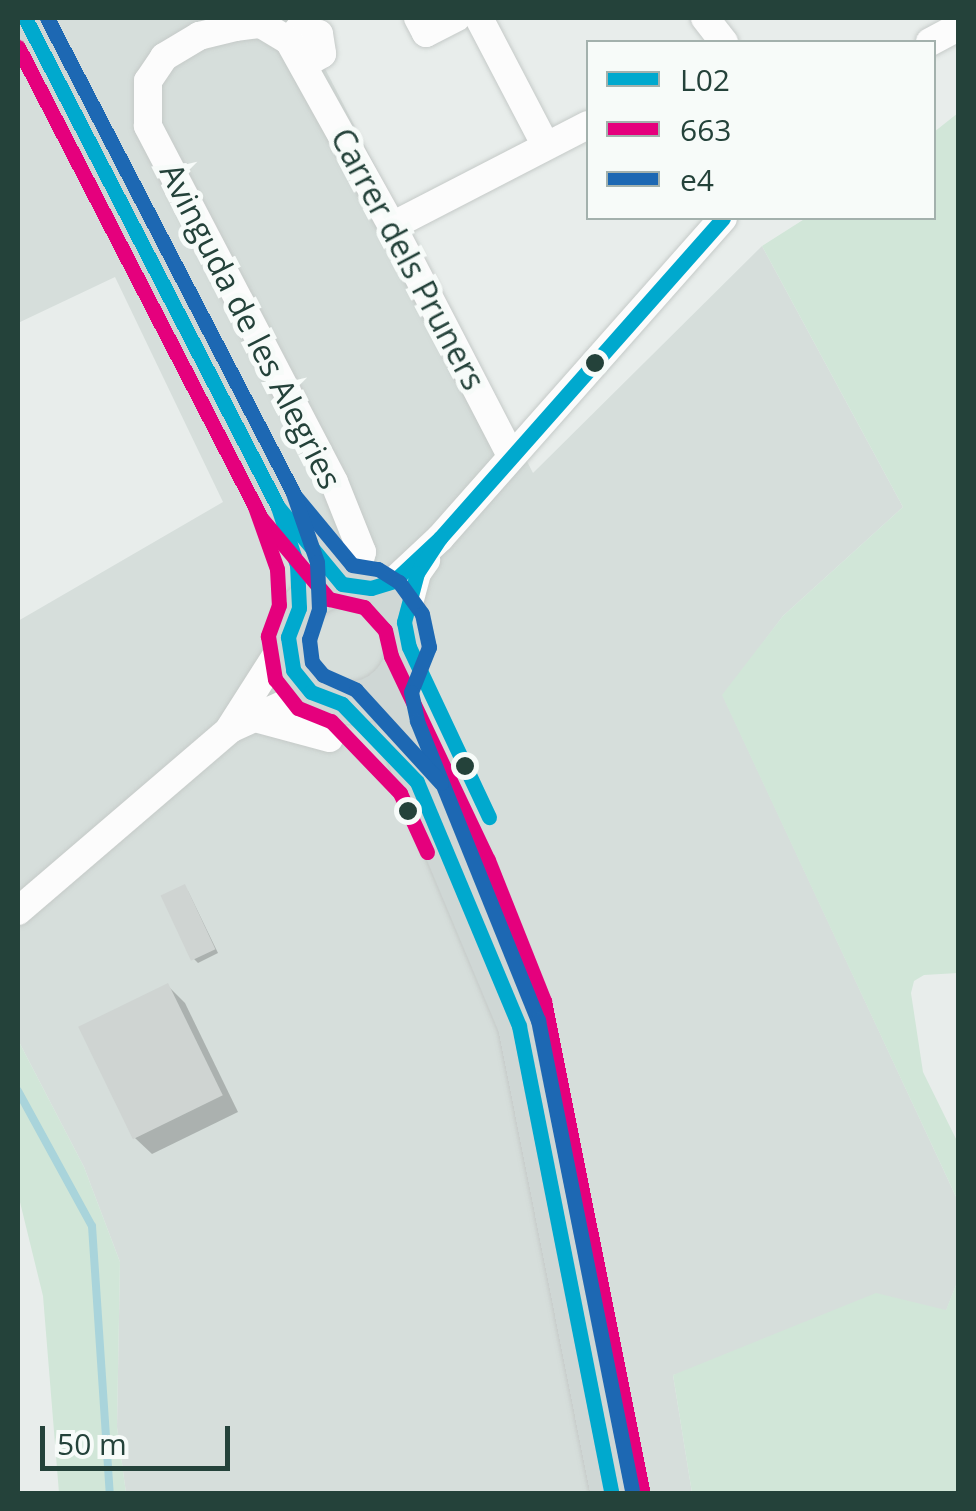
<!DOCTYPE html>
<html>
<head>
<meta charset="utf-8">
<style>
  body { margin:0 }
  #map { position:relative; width:976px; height:1511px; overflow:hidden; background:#e8edeb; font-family:"Open Sans",sans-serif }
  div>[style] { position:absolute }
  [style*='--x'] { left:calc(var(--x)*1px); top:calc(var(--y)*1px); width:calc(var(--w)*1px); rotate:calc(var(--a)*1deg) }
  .built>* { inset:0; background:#d6dedb }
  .green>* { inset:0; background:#d1e6d8 }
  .shadow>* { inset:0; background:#0003 }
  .stream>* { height:8px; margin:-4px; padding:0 4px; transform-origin:4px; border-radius:4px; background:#a9d4db }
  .building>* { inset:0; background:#cfd4d2; transform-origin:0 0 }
  .roads { filter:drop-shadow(0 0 2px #c5cac8) drop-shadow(0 0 2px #c5cac8) }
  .minor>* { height:28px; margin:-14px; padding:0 14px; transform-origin:14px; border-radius:14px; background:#fcfcfc }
  .primary>* { height:42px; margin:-21px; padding:0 21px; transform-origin:21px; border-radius:21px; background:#cfd7d5 }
  .primary>.ring { margin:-21px; padding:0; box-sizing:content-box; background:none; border:42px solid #cfd7d5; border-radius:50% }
  .bus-1>* { height:15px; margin:-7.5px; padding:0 7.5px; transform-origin:7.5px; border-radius:7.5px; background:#00a9ce }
  .bus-2>* { height:15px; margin:-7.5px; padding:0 7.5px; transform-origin:7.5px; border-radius:7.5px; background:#e5007d }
  .bus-3>* { height:15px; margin:-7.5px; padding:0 7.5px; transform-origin:7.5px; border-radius:7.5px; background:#1d68b3 }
  .dots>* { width:28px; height:28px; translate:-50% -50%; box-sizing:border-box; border:5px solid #f7fbf9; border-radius:50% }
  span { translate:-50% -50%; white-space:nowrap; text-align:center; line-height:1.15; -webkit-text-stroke:10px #f7fbf9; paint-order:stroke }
  .street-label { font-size:32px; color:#24423a }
  .frame { position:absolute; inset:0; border:20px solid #24423a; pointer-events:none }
  .legend { position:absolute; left:586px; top:40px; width:350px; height:180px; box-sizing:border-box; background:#f7fbf9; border:2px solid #a3b1ad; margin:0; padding:12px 18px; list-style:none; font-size:30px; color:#24423a }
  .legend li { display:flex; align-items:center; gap:20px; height:50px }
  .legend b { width:50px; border:2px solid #a3b1ad }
  .scale { position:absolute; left:40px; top:1426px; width:190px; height:45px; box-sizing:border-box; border:5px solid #24423a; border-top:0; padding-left:12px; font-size:30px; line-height:35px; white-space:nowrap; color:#24423a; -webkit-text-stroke:8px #f7fbf9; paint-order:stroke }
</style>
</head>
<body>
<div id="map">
  <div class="built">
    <div style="clip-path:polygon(18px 18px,299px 18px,533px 473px,762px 246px,903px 507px,783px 616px,723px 696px,958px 1201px,958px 1280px,946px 1311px,673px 1375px,692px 1493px,126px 1493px,117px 1427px,120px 1262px,84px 1167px,18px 1040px,18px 621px,223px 502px,115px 277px,18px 323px)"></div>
  </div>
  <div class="green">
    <div style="clip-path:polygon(958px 113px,958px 973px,924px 975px,914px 981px,911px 993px,923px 1072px,958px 1143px,958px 1201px,722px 695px,783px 616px,903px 507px,762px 246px,806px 218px,934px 218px,934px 132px)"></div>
    <div style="clip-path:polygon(18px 1040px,84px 1167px,120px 1262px,117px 1427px,126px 1493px,59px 1493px,43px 1296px,18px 1194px)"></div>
    <div style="clip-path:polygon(958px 1280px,958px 1493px,692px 1493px,673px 1375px,876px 1293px,946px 1310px)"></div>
  </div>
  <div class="shadow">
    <div style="clip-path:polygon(188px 891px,218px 953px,198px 963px,194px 959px)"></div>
    <div style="clip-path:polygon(168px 986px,185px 1003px,238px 1112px,152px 1154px,135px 1138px)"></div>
  </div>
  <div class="stream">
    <div style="--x:18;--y:1091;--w:154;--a:61.3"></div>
    <div style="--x:92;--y:1226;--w:269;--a:86.2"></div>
  </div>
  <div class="building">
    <div style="left:185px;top:884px;width:72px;height:27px;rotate:65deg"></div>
    <div style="left:168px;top:983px;width:125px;height:100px;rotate:64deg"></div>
  </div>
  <div class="roads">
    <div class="minor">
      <div style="--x:418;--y:18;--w:17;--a:62"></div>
      <div style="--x:426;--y:33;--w:34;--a:-27"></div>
      <div style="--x:479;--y:18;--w:144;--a:62.4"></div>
      <div style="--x:705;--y:18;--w:31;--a:52"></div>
      <div style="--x:289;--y:41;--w:17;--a:-50"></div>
      <div style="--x:300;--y:28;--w:20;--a:18"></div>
      <div style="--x:319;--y:34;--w:20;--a:81"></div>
      <div style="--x:322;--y:54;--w:21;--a:151"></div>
      <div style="--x:930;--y:42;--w:32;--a:-28"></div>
      <div style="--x:392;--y:226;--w:220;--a:-27.3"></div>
      <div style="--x:354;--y:584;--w:33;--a:-76"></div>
      <div style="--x:362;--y:552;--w:75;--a:-111.8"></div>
      <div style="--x:334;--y:482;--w:402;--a:-117.6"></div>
      <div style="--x:148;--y:126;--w:45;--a:-90"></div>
      <div style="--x:148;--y:81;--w:29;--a:-56"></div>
      <div style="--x:164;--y:57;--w:41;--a:-31"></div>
      <div style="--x:199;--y:36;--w:37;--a:-14"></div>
      <div style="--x:235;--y:27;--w:26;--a:-7"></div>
      <div style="--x:261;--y:24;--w:33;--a:31"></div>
      <div style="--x:289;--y:41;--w:212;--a:60.9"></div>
      <div style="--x:392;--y:226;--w:259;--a:62.6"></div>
      <div style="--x:371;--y:588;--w:24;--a:-17"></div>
      <div style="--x:394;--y:581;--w:63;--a:-43.1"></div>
      <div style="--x:440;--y:538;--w:427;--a:-48.5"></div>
      <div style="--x:404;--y:622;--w:51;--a:-75.1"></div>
      <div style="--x:417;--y:573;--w:16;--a:-55"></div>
      <div style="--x:255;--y:718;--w:77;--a:15.1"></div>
      <div style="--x:230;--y:728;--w:108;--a:-57.5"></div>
      <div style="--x:18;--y:911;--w:279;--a:-40.6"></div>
      <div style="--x:230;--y:729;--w:89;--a:-24.6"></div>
    </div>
    <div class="primary">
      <div style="--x:25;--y:18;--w:551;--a:62.64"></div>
      <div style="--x:278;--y:507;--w:100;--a:50.3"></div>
      <div class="ring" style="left:289px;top:585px;width:76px;height:76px"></div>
      <div style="--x:390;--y:687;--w:41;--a:78.7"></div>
      <div style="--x:398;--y:727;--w:58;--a:70.9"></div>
      <div style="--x:417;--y:782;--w:264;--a:67.3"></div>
      <div style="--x:519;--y:1026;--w:477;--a:78.8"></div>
    </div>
  </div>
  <div class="bus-1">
    <div style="--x:25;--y:18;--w:551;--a:62.64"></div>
    <div style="--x:278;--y:507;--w:100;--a:50.3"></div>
    <div style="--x:342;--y:584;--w:29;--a:8"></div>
    <div style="--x:371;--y:588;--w:24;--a:-17"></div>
    <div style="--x:394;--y:581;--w:63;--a:-43.1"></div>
    <div style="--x:440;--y:538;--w:427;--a:-48.5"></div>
    <div style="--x:278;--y:507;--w:61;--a:71.9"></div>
    <div style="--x:297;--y:565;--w:43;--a:87.3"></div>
    <div style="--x:299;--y:608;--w:31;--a:111"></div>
    <div style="--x:288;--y:637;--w:33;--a:81"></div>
    <div style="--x:293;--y:670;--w:28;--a:51"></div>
    <div style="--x:311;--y:692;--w:33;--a:21"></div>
    <div style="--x:342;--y:704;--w:108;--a:46.1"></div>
    <div style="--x:417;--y:782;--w:264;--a:67.3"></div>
    <div style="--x:519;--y:1026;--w:477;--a:78.8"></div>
    <div style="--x:440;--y:538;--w:42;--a:123.3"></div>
    <div style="--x:417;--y:573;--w:51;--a:104.9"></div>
    <div style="--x:404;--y:622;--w:25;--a:79"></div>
    <div style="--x:409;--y:647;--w:188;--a:64.8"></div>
  </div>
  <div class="bus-2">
    <div style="--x:18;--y:47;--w:530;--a:62.71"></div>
    <div style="--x:261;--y:518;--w:106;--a:50"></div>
    <div style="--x:329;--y:599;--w:36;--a:13"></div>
    <div style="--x:364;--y:607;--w:31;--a:48"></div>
    <div style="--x:385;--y:630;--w:27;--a:77"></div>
    <div style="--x:391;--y:656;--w:226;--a:64.6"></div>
    <div style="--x:488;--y:860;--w:152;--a:68.3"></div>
    <div style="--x:544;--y:1001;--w:503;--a:78.65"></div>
    <div style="--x:254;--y:504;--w:69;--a:70.5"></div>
    <div style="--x:277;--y:569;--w:36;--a:87"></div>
    <div style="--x:279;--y:605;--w:33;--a:110"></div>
    <div style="--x:268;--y:636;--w:44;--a:80.8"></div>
    <div style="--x:275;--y:679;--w:37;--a:52"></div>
    <div style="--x:298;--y:708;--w:35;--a:22"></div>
    <div style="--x:331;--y:721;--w:100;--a:46.2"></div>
    <div style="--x:400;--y:793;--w:65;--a:65.4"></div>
  </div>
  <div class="bus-3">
    <div style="--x:47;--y:18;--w:539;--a:62.58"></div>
    <div style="--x:295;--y:496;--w:89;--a:50.4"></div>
    <div style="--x:352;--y:565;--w:26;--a:9"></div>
    <div style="--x:378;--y:569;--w:25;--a:32"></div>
    <div style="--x:399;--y:582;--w:39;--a:54"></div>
    <div style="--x:422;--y:614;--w:34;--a:78"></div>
    <div style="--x:429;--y:647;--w:48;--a:111.8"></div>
    <div style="--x:411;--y:692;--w:30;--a:78"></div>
    <div style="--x:417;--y:721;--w:323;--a:68"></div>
    <div style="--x:538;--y:1020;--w:479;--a:78.7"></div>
    <div style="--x:292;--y:490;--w:76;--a:70.9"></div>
    <div style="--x:317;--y:562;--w:47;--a:87.6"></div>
    <div style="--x:319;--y:609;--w:32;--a:108"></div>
    <div style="--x:309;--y:639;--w:23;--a:83"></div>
    <div style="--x:312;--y:662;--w:17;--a:50"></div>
    <div style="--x:323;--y:675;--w:36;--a:24"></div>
    <div style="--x:356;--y:690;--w:126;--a:47.6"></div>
  </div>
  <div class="dots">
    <div style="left:595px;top:363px;background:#24423a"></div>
    <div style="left:465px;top:766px;background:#24423a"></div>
    <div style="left:408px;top:811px;background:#24423a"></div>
  </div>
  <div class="street-label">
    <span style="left:408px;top:259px;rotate:62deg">Carrer dels Pruners</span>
    <span style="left:251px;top:326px;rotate:63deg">Avinguda de les Alegries</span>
  </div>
  <div class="frame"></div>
  <ul class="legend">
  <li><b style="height:12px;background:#00a9ce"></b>L02</li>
  <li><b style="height:12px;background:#e5007d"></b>663</li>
  <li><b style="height:12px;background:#1d68b3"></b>e4</li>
  </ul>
  <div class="scale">50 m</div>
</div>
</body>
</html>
